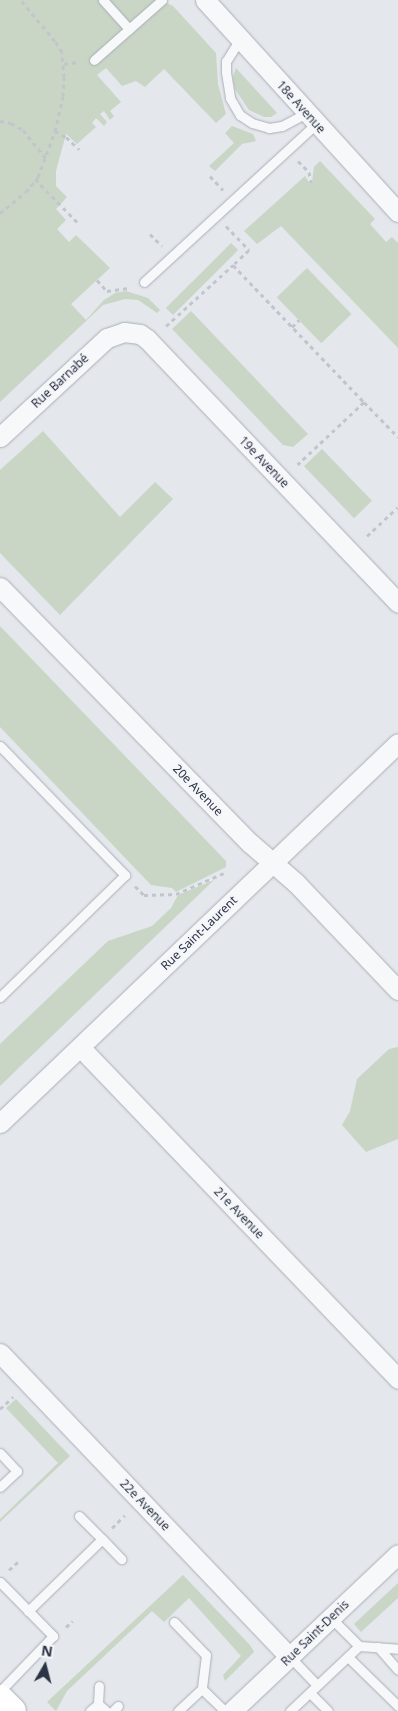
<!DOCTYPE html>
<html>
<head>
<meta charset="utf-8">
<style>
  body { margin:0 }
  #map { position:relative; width:398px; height:1711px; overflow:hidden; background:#e4e7ec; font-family:"Noto Sans",sans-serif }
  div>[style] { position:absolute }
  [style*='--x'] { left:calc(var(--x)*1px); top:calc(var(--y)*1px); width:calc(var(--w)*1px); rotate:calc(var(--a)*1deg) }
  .green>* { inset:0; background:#c9d6c5; transform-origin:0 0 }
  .path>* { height:3px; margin-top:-1.5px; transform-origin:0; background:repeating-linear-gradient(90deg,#c2c5cb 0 4px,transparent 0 8px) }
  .roads { filter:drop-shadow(0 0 1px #a9aeb7) drop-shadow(0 0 1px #a9aeb7) }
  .service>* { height:9px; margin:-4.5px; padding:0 4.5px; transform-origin:4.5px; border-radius:4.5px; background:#f7f8fa }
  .minor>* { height:19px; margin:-9.5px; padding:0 9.5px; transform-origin:9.5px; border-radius:9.5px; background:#f7f8fa }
  .secondary>* { height:26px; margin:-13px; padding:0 13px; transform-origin:13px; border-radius:13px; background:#fff }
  span { translate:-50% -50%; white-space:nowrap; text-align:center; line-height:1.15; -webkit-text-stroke:4.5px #f4f6f9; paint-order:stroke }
  .street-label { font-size:12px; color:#2b3445 }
  .north { position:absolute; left:20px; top:1641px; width:50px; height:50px; -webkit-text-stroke:4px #f4f6f9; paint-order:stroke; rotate:8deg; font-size:14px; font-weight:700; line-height:20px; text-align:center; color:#2b3445 }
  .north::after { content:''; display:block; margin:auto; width:18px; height:22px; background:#2b3445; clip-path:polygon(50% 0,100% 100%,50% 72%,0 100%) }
</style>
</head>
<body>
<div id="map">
  <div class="green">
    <div style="clip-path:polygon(0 0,161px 0,173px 6px,216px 53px,218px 84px,226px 114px,216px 123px,164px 69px,145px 87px,136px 81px,122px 86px,106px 68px,97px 75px,121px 102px,110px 111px,114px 116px,110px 120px,104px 111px,100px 114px,107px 122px,104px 126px,96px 118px,92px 123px,96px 127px,77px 144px,66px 134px,56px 171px,56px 186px,67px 197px,56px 209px,66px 220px,57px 229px,69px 242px,76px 235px,110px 268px,71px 304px,86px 320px,104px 300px,115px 293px,126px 291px,148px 298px,160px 310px,157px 313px,138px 300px,125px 299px,103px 305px,0 402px)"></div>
    <div style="clip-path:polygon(236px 68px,277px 113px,271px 117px,264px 117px,249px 110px,235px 89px,233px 77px)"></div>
    <div style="clip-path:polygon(232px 126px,253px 134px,256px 141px,242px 144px,215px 171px,209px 166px,234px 143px,225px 133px)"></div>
    <div style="clip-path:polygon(320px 161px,375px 219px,370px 224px,386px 242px,392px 237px,398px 243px,398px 348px,281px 226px,257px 244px,244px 231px,305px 176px,310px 184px,312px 181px,314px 167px)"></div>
    <div style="left:231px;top:243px;width:10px;height:92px;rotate:45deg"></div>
    <div style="left:307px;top:268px;width:64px;height:42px;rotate:46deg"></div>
    <div style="clip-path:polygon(191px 311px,308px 434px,293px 447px,283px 445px,172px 329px)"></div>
    <div style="clip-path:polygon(43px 431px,120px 517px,155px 482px,173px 499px,60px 615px,0 553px,0 470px)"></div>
    <div style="left:322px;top:449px;width:72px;height:25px;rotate:46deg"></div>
    <div style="clip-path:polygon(0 626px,226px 861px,226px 867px,176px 892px,172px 888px,151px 885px,0 727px)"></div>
    <div style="clip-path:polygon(214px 880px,0 1086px,0 1044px,108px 941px,152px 926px,171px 908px,178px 895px)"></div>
    <div style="clip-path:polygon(398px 1047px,398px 1139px,366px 1152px,342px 1125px,350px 1111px,357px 1079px,389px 1049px)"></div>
    <div style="clip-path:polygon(16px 1399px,70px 1456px,0 1522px,0 1519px,58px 1463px,6px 1408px)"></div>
    <div style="clip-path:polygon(183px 1575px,250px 1645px,254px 1652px,225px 1681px,223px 1675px,241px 1656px,189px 1598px,164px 1622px,152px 1611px,67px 1691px,56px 1711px,47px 1702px)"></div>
    <div style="clip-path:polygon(398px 1583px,398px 1598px,361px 1632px,354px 1624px)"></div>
  </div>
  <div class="path">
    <div style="--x:64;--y:64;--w:14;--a:-8"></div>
    <div style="--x:0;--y:121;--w:11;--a:10"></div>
    <div style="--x:11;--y:123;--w:14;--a:30"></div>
    <div style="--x:23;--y:130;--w:36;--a:51"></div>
    <div style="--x:55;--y:131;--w:13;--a:29"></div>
    <div style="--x:66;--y:137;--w:18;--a:43"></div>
    <div style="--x:298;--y:161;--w:16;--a:45"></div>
    <div style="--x:309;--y:172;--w:11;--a:80"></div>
    <div style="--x:210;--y:176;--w:19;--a:47"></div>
    <div style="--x:35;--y:179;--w:63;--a:45.6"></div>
    <div style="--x:0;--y:213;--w:33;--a:-39"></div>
    <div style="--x:26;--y:192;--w:19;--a:-51"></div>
    <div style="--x:38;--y:177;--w:49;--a:-69.7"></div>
    <div style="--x:55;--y:131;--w:36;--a:-77"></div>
    <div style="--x:63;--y:96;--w:19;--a:-87"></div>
    <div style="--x:64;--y:77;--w:25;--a:-95"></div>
    <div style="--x:62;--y:52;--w:13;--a:-122"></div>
    <div style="--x:55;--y:41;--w:53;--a:-129.7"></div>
    <div style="--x:226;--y:226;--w:33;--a:46"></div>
    <div style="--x:249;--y:250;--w:22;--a:137"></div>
    <div style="--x:233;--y:265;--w:190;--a:46.3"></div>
    <div style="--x:364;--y:402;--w:91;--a:136.8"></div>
    <div style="--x:150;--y:234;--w:17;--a:45"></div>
    <div style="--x:97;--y:280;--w:15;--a:48"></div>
    <div style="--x:107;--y:291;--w:22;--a:-8"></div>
    <div style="--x:166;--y:326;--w:91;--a:-42.3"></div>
    <div style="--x:292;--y:327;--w:10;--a:-45"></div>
    <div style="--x:364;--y:402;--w:49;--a:45.8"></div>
    <div style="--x:367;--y:536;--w:42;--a:-43.1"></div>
    <div style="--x:135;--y:886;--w:13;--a:45"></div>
    <div style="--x:144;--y:895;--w:32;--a:-2"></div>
    <div style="--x:176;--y:894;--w:52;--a:-23.6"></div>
    <div style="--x:0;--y:1409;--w:18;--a:-43"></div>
    <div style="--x:112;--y:1528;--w:18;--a:-45"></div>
    <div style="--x:9;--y:1570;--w:12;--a:-42"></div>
    <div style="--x:66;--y:1627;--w:9;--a:-41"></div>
  </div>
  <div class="roads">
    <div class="service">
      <div style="--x:103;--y:0;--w:39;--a:48"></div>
      <div style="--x:129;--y:29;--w:44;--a:-41.3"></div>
      <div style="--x:240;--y:39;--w:26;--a:122"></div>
      <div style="--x:226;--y:61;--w:11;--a:90"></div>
      <div style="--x:226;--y:72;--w:26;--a:81"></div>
      <div style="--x:230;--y:98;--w:20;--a:60"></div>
      <div style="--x:240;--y:115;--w:14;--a:34"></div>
      <div style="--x:252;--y:123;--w:18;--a:16"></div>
      <div style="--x:269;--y:128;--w:13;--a:-9"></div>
      <div style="--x:282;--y:126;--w:27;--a:-28"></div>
      <div style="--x:94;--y:60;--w:47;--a:-41.5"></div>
      <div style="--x:144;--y:282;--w:234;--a:-42.6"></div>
      <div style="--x:0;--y:746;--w:180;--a:45.9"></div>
      <div style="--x:125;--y:875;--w:175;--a:135.7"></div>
      <div style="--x:0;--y:1453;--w:25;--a:47"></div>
      <div style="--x:17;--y:1471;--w:23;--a:137"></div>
      <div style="--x:79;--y:1516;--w:33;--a:45"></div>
      <div style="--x:0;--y:1582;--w:76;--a:45.5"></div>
      <div style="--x:53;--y:1636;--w:76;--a:133.9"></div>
      <div style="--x:28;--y:1611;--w:103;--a:-44.2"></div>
      <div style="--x:102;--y:1539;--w:28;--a:46"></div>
      <div style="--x:331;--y:1618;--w:40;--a:45"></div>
      <div style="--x:174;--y:1622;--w:46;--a:45.9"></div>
      <div style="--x:206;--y:1655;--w:34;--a:97"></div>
      <div style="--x:378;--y:1647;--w:30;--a:49"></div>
      <div style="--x:290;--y:1657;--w:39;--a:46"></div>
      <div style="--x:348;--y:1657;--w:70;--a:44.4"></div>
      <div style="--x:310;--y:1693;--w:25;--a:45"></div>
      <div style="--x:98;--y:1704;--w:18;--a:-87"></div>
      <div style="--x:90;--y:1711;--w:11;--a:-41"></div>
      <div style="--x:98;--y:1704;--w:11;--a:41"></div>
      <div style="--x:113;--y:1711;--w:7;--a:-45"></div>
      <div style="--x:178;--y:1711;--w:33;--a:-43"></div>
      <div style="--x:202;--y:1689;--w:32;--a:44"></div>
      <div style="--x:290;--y:1711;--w:95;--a:-43.3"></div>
      <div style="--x:359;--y:1646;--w:39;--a:4"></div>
    </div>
    <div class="minor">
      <div style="--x:205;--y:0;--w:287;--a:47.7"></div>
      <div style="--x:0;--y:437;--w:146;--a:-42.8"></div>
      <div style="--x:107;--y:338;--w:18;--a:-19"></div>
      <div style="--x:124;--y:332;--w:16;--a:7"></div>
      <div style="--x:140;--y:334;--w:9;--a:36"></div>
      <div style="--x:147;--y:339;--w:364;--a:46.4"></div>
      <div style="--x:0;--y:587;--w:358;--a:45.7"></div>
      <div style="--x:250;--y:843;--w:61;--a:41"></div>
      <div style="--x:296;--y:883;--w:148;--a:46.4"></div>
      <div style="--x:80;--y:1047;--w:460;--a:46.2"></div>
      <div style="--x:0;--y:1123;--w:550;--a:-43.67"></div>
      <div style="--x:0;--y:1353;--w:420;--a:46.4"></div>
      <div style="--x:232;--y:1711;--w:228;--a:-43.4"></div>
    </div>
    <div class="secondary">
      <div style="--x:0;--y:1698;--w:18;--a:45"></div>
    </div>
  </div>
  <div class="street-label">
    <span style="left:301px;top:107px;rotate:48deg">18e Avenue</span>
    <span style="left:60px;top:381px;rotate:-43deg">Rue Barnabé</span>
    <span style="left:264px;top:462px;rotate:46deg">19e Avenue</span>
    <span style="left:198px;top:790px;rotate:46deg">20e Avenue</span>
    <span style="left:199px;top:933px;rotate:-44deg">Rue Saint-Laurent</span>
    <span style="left:239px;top:1213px;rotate:46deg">21e Avenue</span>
    <span style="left:145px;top:1505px;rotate:46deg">22e Avenue</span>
    <span style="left:315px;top:1633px;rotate:-44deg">Rue Saint-Denis</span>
  </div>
  <div class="north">N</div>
</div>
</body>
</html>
